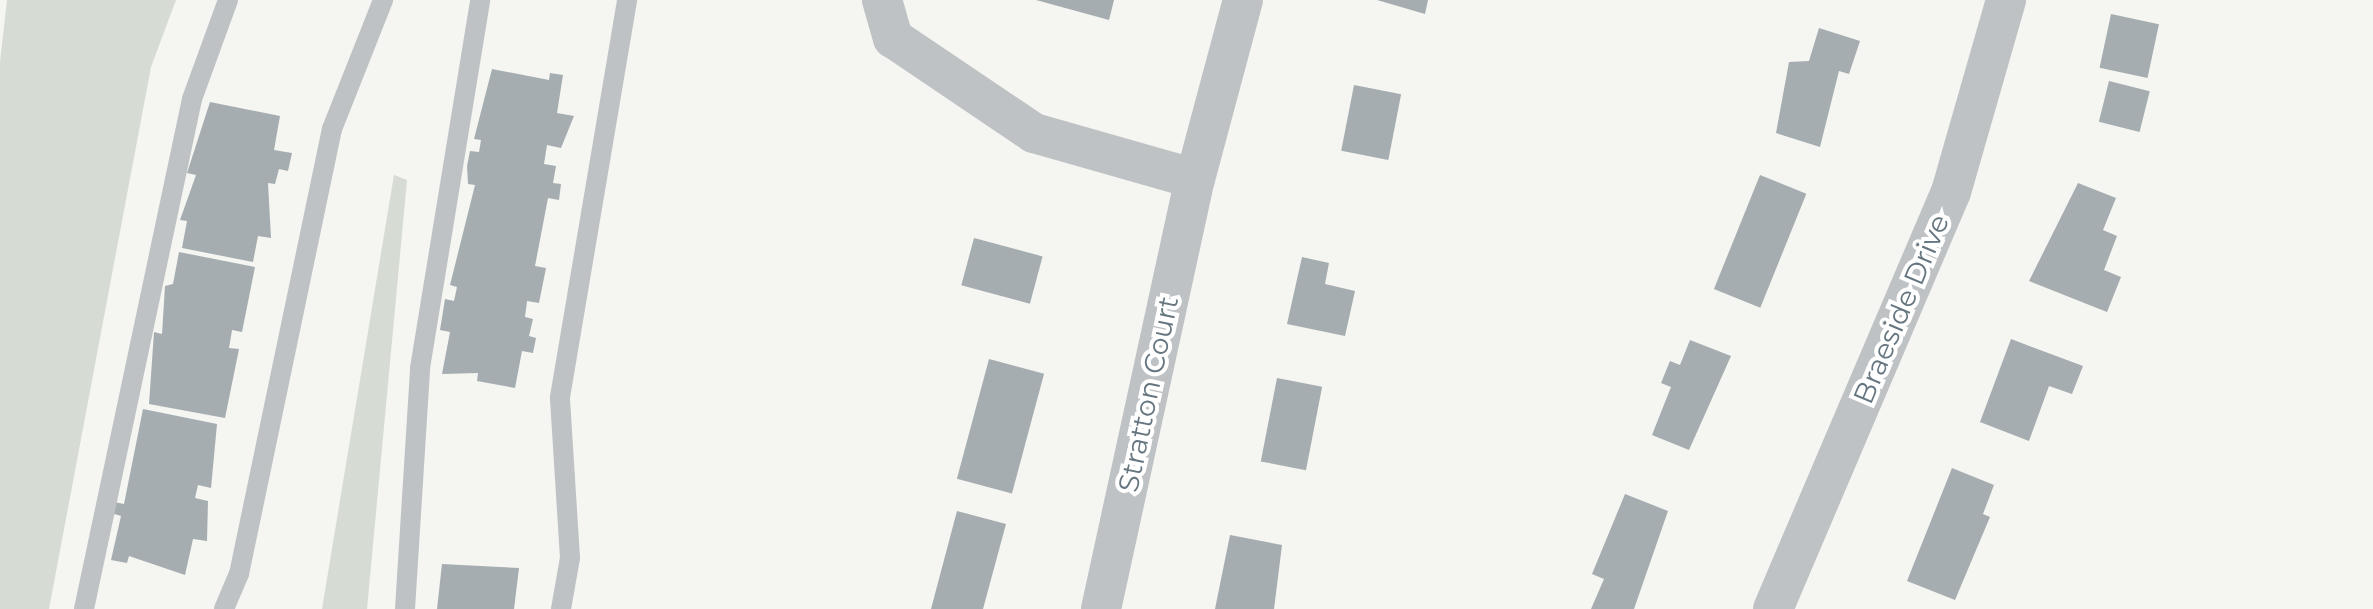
<!DOCTYPE html>
<html>
<head>
<meta charset="utf-8">
<style>
  body { margin:0 }
  #map { position:relative; width:2373px; height:609px; overflow:hidden; background:#f5f5f1; font-family:Montserrat,sans-serif }
  div>[style] { position:absolute }
  [style*='--x'] { left:calc(var(--x)*1px); top:calc(var(--y)*1px); width:calc(var(--w)*1px); rotate:calc(var(--a)*1deg) }
  .green>* { inset:0; background:#d6dbd3 }
  .building>* { inset:0; background:#a5adb1; transform-origin:0 0 }
  .service>* { height:20px; margin:-10px; padding:0 10px; transform-origin:10px; border-radius:10px; background:#bec2c5 }
  .minor>* { height:40px; margin:-20px; padding:0 20px; transform-origin:20px; border-radius:20px; background:#bec2c5 }
  span { translate:-50% -50%; white-space:nowrap; text-align:center; line-height:1.15; -webkit-text-stroke:8px #fff; paint-order:stroke }
  .street-label { font-size:28px; color:#667680 }
</style>
</head>
<body>
<div id="map">
  <div class="green">
    <div style="clip-path:polygon(7px 0,176px 0,151px 67px,49px 609px,0 609px,0 62px)"></div>
    <div style="clip-path:polygon(394px 175px,407px 180px,367px 609px,322px 609px)"></div>
  </div>
  <div class="building">
    <div style="clip-path:polygon(1036px 0,1114px 0,1109px 20px)"></div>
    <div style="clip-path:polygon(1377px 0,1428px 0,1425px 14px)"></div>
    <div style="left:2111px;top:14px;width:49px;height:55px;rotate:12deg"></div>
    <div style="clip-path:polygon(1819px 28px,1860px 41px,1849px 74px,1839px 71px,1820px 147px,1776px 133px,1789px 62px,1809px 61px)"></div>
    <div style="clip-path:polygon(492px 69px,549px 80px,550px 73px,563px 75px,557px 113px,574px 116px,561px 148px,547px 145px,544px 164px,556px 166px,553px 183px,561px 184px,559px 200px,548px 198px,535px 266px,546px 268px,539px 303px,527px 301px,525px 317px,533px 319px,529px 336px,536px 338px,533px 353px,522px 351px,515px 388px,477px 381px,478px 373px,442px 374px,450px 332px,440px 330px,445px 299px,454px 301px,457px 287px,450px 285px,475px 185px,468px 184px,467px 166px,470px 151px,479px 152px,481px 140px,474px 139px)"></div>
    <div style="left:2109px;top:81px;width:42px;height:42px;rotate:14deg"></div>
    <div style="left:1354px;top:85px;width:48px;height:67px;rotate:11deg"></div>
    <div style="clip-path:polygon(210px 102px,280px 116px,274px 150px,292px 153px,288px 171px,279px 169px,275px 184px,268px 183px,271px 238px,258px 236px,253px 262px,182px 248px,187px 221px,180px 220px,196px 175px,187px 173px)"></div>
    <div style="left:1760px;top:175px;width:50px;height:123px;rotate:22deg"></div>
    <div style="clip-path:polygon(2078px 183px,2116px 198px,2103px 230px,2117px 236px,2104px 270px,2121px 277px,2107px 312px,2029px 281px)"></div>
    <div style="left:974px;top:238px;width:71px;height:49px;rotate:15deg"></div>
    <div style="clip-path:polygon(179px 252px,255px 267px,242px 332px,232px 330px,229px 348px,239px 349px,225px 418px,149px 404px,154px 332px,162px 334px,165px 286px,173px 284px)"></div>
    <div style="clip-path:polygon(1302px 257px,1329px 263px,1325px 284px,1355px 291px,1345px 336px,1287px 324px)"></div>
    <div style="clip-path:polygon(2011px 339px,2083px 366px,2072px 394px,2049px 386px,2029px 441px,1980px 422px)"></div>
    <div style="clip-path:polygon(1690px 340px,1731px 356px,1689px 450px,1652px 435px,1671px 387px,1661px 383px,1670px 361px,1680px 365px)"></div>
    <div style="left:989px;top:359px;width:57px;height:124px;rotate:15deg"></div>
    <div style="left:1277px;top:378px;width:46px;height:85px;rotate:11deg"></div>
    <div style="clip-path:polygon(143px 409px,217px 424px,211px 488px,198px 485px,195px 498px,208px 501px,207px 541px,193px 539px,185px 575px,129px 556px,127px 563px,111px 560px,121px 516px,111px 513px,114px 502px,124px 504px)"></div>
    <div style="clip-path:polygon(1952px 468px,1994px 485px,1983px 514px,1990px 517px,1955px 600px,1907px 581px)"></div>
    <div style="clip-path:polygon(1625px 494px,1668px 511px,1634px 609px,1591px 609px,1604px 579px,1592px 574px)"></div>
    <div style="clip-path:polygon(957px 511px,1006px 524px,983px 609px,931px 609px)"></div>
    <div style="clip-path:polygon(1230px 535px,1282px 545px,1274px 609px,1215px 609px)"></div>
    <div style="clip-path:polygon(442px 564px,519px 568px,514px 609px,437px 609px)"></div>
  </div>
  <div class="service">
    <div style="--x:84;--y:609;--w:521;--a:-78.04"></div>
    <div style="--x:192;--y:99;--w:105;--a:-70"></div>
    <div style="--x:224;--y:609;--w:38;--a:-67"></div>
    <div style="--x:239;--y:574;--w:455;--a:-78.2"></div>
    <div style="--x:332;--y:129;--w:139;--a:-68.4"></div>
    <div style="--x:405;--y:609;--w:241;--a:-86.4"></div>
    <div style="--x:420;--y:368;--w:373;--a:-80.7"></div>
    <div style="--x:561;--y:609;--w:52;--a:-80"></div>
    <div style="--x:570;--y:558;--w:161;--a:-93.6"></div>
    <div style="--x:560;--y:397;--w:403;--a:-80.4"></div>
  </div>
  <div class="minor">
    <div style="--x:882;--y:0;--w:40;--a:74"></div>
    <div style="--x:893;--y:38;--w:170;--a:34"></div>
    <div style="--x:1034;--y:133;--w:167;--a:15.9"></div>
    <div style="--x:1101;--y:609;--w:440;--a:-77.7"></div>
    <div style="--x:1195;--y:179;--w:185;--a:-75"></div>
    <div style="--x:1773;--y:609;--w:453;--a:-66.9"></div>
    <div style="--x:1951;--y:192;--w:200;--a:-74"></div>
  </div>
  <div class="street-label">
    <span style="left:1901px;top:309px;rotate:-67deg">Braeside Drive</span>
    <span style="left:1148px;top:394px;rotate:-78deg">Stratton Court</span>
  </div>
</div>
</body>
</html>
